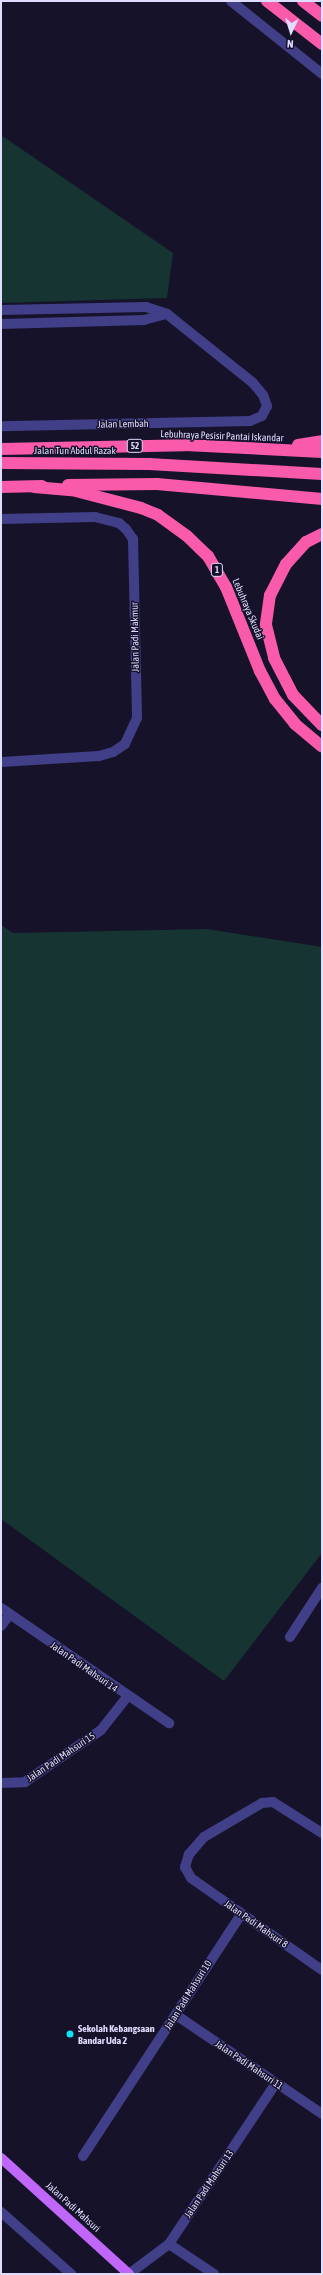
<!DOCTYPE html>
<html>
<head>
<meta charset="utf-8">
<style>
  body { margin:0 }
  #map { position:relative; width:323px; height:2275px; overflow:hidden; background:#16122a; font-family:"Asap Condensed",sans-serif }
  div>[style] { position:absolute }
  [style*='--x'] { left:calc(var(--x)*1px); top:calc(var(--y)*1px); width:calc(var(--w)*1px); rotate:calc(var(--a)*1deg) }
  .green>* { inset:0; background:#153432 }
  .minor>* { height:10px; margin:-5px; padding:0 5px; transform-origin:5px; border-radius:5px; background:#403f87 }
  .major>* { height:10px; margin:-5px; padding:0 5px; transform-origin:5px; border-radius:5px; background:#c067fa }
  .highway>* { height:12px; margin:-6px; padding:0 6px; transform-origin:6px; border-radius:6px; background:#f95baa }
  .dots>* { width:11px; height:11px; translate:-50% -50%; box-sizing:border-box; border:2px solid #16122a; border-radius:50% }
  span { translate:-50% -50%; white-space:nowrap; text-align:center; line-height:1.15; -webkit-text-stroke:3px #16122a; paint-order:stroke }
  .shield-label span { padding:1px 3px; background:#16122a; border:1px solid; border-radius:3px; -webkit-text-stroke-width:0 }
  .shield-label { font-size:9px; color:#dfdcfe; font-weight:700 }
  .street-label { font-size:10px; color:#dfdcfe }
  .poi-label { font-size:10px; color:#dfdcfe; font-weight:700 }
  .left { translate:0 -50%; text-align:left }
  .frame { position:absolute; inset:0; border:2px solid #dfdcfe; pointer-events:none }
  .north { position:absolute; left:271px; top:12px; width:40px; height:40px; -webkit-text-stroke:3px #16122a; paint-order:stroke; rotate:184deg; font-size:11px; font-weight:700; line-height:16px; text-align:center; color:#dfdcfe }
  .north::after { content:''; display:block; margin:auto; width:14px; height:18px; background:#dfdcfe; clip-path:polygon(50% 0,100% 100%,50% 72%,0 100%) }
</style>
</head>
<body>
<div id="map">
  <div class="green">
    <div style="clip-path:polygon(1px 135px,173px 253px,167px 298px,1px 303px)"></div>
    <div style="clip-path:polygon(1px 925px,13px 933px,207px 929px,322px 947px,322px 1553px,224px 1681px,1px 1519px)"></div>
  </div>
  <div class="minor">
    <div style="--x:231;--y:1;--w:117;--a:38.7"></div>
    <div style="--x:1;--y:310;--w:145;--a:-1.2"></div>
    <div style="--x:146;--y:307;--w:22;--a:18"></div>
    <div style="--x:167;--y:314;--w:110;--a:38.7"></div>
    <div style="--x:253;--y:383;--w:16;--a:50"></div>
    <div style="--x:263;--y:395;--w:12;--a:70"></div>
    <div style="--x:267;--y:406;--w:11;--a:117"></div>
    <div style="--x:262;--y:416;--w:13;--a:157"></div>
    <div style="--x:250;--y:421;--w:249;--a:178.8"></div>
    <div style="--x:1;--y:324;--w:143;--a:-1.6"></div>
    <div style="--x:144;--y:320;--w:24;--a:-15"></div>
    <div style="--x:1;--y:519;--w:94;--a:-1.2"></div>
    <div style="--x:95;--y:517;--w:25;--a:14"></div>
    <div style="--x:119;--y:523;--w:9;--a:41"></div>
    <div style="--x:126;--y:529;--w:12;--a:55"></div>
    <div style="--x:133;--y:539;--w:179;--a:88.7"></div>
    <div style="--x:137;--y:718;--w:29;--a:115"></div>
    <div style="--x:125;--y:744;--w:14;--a:146"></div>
    <div style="--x:113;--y:752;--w:15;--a:164"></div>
    <div style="--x:99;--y:756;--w:98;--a:176.5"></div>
    <div style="--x:1;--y:1608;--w:204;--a:34.4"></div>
    <div style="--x:1;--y:1626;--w:15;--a:-53"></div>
    <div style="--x:290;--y:1637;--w:59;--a:-56.9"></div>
    <div style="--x:1;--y:1783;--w:24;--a:-2"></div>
    <div style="--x:25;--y:1782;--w:92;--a:-34.4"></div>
    <div style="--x:101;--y:1730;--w:42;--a:-51.8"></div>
    <div style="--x:322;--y:1833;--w:58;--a:-147.7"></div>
    <div style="--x:273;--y:1802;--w:11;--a:175"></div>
    <div style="--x:262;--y:1803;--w:67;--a:149.6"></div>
    <div style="--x:204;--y:1837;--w:23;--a:131"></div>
    <div style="--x:189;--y:1854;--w:14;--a:107"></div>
    <div style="--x:185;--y:1867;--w:13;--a:61"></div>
    <div style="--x:191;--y:1878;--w:160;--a:35.1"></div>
    <div style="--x:176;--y:2015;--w:176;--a:34.1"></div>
    <div style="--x:83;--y:2156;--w:288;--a:-56.8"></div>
    <div style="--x:1;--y:2212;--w:94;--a:41.5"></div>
    <div style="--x:169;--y:2244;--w:54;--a:33.7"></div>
    <div style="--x:129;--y:2274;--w:50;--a:-36.9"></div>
    <div style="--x:169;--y:2244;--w:193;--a:-56.4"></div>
  </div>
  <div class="major">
    <div style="--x:1;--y:2158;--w:173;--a:42.2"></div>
  </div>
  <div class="highway">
    <div style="--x:267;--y:1;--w:70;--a:38"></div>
    <div style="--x:303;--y:1;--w:24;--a:38"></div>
    <div style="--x:298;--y:445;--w:24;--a:-9"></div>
    <div style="--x:1;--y:449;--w:184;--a:-1.2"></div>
    <div style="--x:185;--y:445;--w:137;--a:2.9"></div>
    <div style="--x:1;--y:463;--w:148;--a:0.4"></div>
    <div style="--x:149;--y:464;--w:173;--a:3.3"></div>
    <div style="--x:68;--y:485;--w:89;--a:-0.6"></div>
    <div style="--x:157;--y:484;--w:166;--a:5.2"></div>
    <div style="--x:1;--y:487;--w:41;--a:-1.4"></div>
    <div style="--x:34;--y:487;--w:38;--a:5"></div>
    <div style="--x:72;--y:490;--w:71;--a:14.6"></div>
    <div style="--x:141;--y:508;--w:18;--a:22"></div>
    <div style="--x:158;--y:515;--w:36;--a:36"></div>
    <div style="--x:187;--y:536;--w:29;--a:44"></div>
    <div style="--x:208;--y:556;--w:36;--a:60"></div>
    <div style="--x:226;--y:587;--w:91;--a:68"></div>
    <div style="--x:260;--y:671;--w:32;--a:62"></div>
    <div style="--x:275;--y:699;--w:32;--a:51"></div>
    <div style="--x:295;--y:724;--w:35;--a:40"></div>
    <div style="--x:322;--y:534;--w:18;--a:153"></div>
    <div style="--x:306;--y:542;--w:30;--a:132"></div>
    <div style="--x:286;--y:564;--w:35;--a:117"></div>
    <div style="--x:270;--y:595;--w:30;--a:98"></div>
    <div style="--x:266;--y:625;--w:34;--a:76"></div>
    <div style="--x:274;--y:658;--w:42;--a:62.8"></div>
    <div style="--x:293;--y:695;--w:42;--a:46"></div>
  </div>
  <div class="dots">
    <div style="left:70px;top:2034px;background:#0fe4f7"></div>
  </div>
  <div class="shield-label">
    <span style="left:135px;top:446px">52</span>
    <span style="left:217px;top:570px">1</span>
  </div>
  <div class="street-label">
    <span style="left:123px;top:424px;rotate:-1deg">Jalan Lembah</span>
    <span style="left:222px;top:436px;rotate:2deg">Lebuhraya Pesisir Pantai Iskandar</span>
    <span style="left:75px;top:451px">Jalan Tun Abdul Razak</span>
    <span style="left:248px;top:609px;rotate:67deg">Lebuhraya Skudai</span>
    <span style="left:135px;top:637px;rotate:-91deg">Jalan Padi Makmur</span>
    <span style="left:84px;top:1667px;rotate:35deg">Jalan Padi Mahsuri 14</span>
    <span style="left:61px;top:1757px;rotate:-34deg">Jalan Padi Mahsuri 15</span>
    <span style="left:256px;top:1924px;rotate:35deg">Jalan Padi Mahsuri 8</span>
    <span style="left:188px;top:1995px;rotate:-58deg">Jalan Padi Mahsuri 10</span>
    <span style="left:249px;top:2065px;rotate:34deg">Jalan Padi Mahsuri 11</span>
    <span style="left:209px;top:2184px;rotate:-56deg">Jalan Padi Mahsuri 13</span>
    <span style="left:73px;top:2207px;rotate:42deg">Jalan Padi Mahsuri</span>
  </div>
  <div class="poi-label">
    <span class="left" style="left:78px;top:2034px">Sekolah Kebangsaan<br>Bandar Uda 2</span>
  </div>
  <div class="frame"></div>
  <div class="north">N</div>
</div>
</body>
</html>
